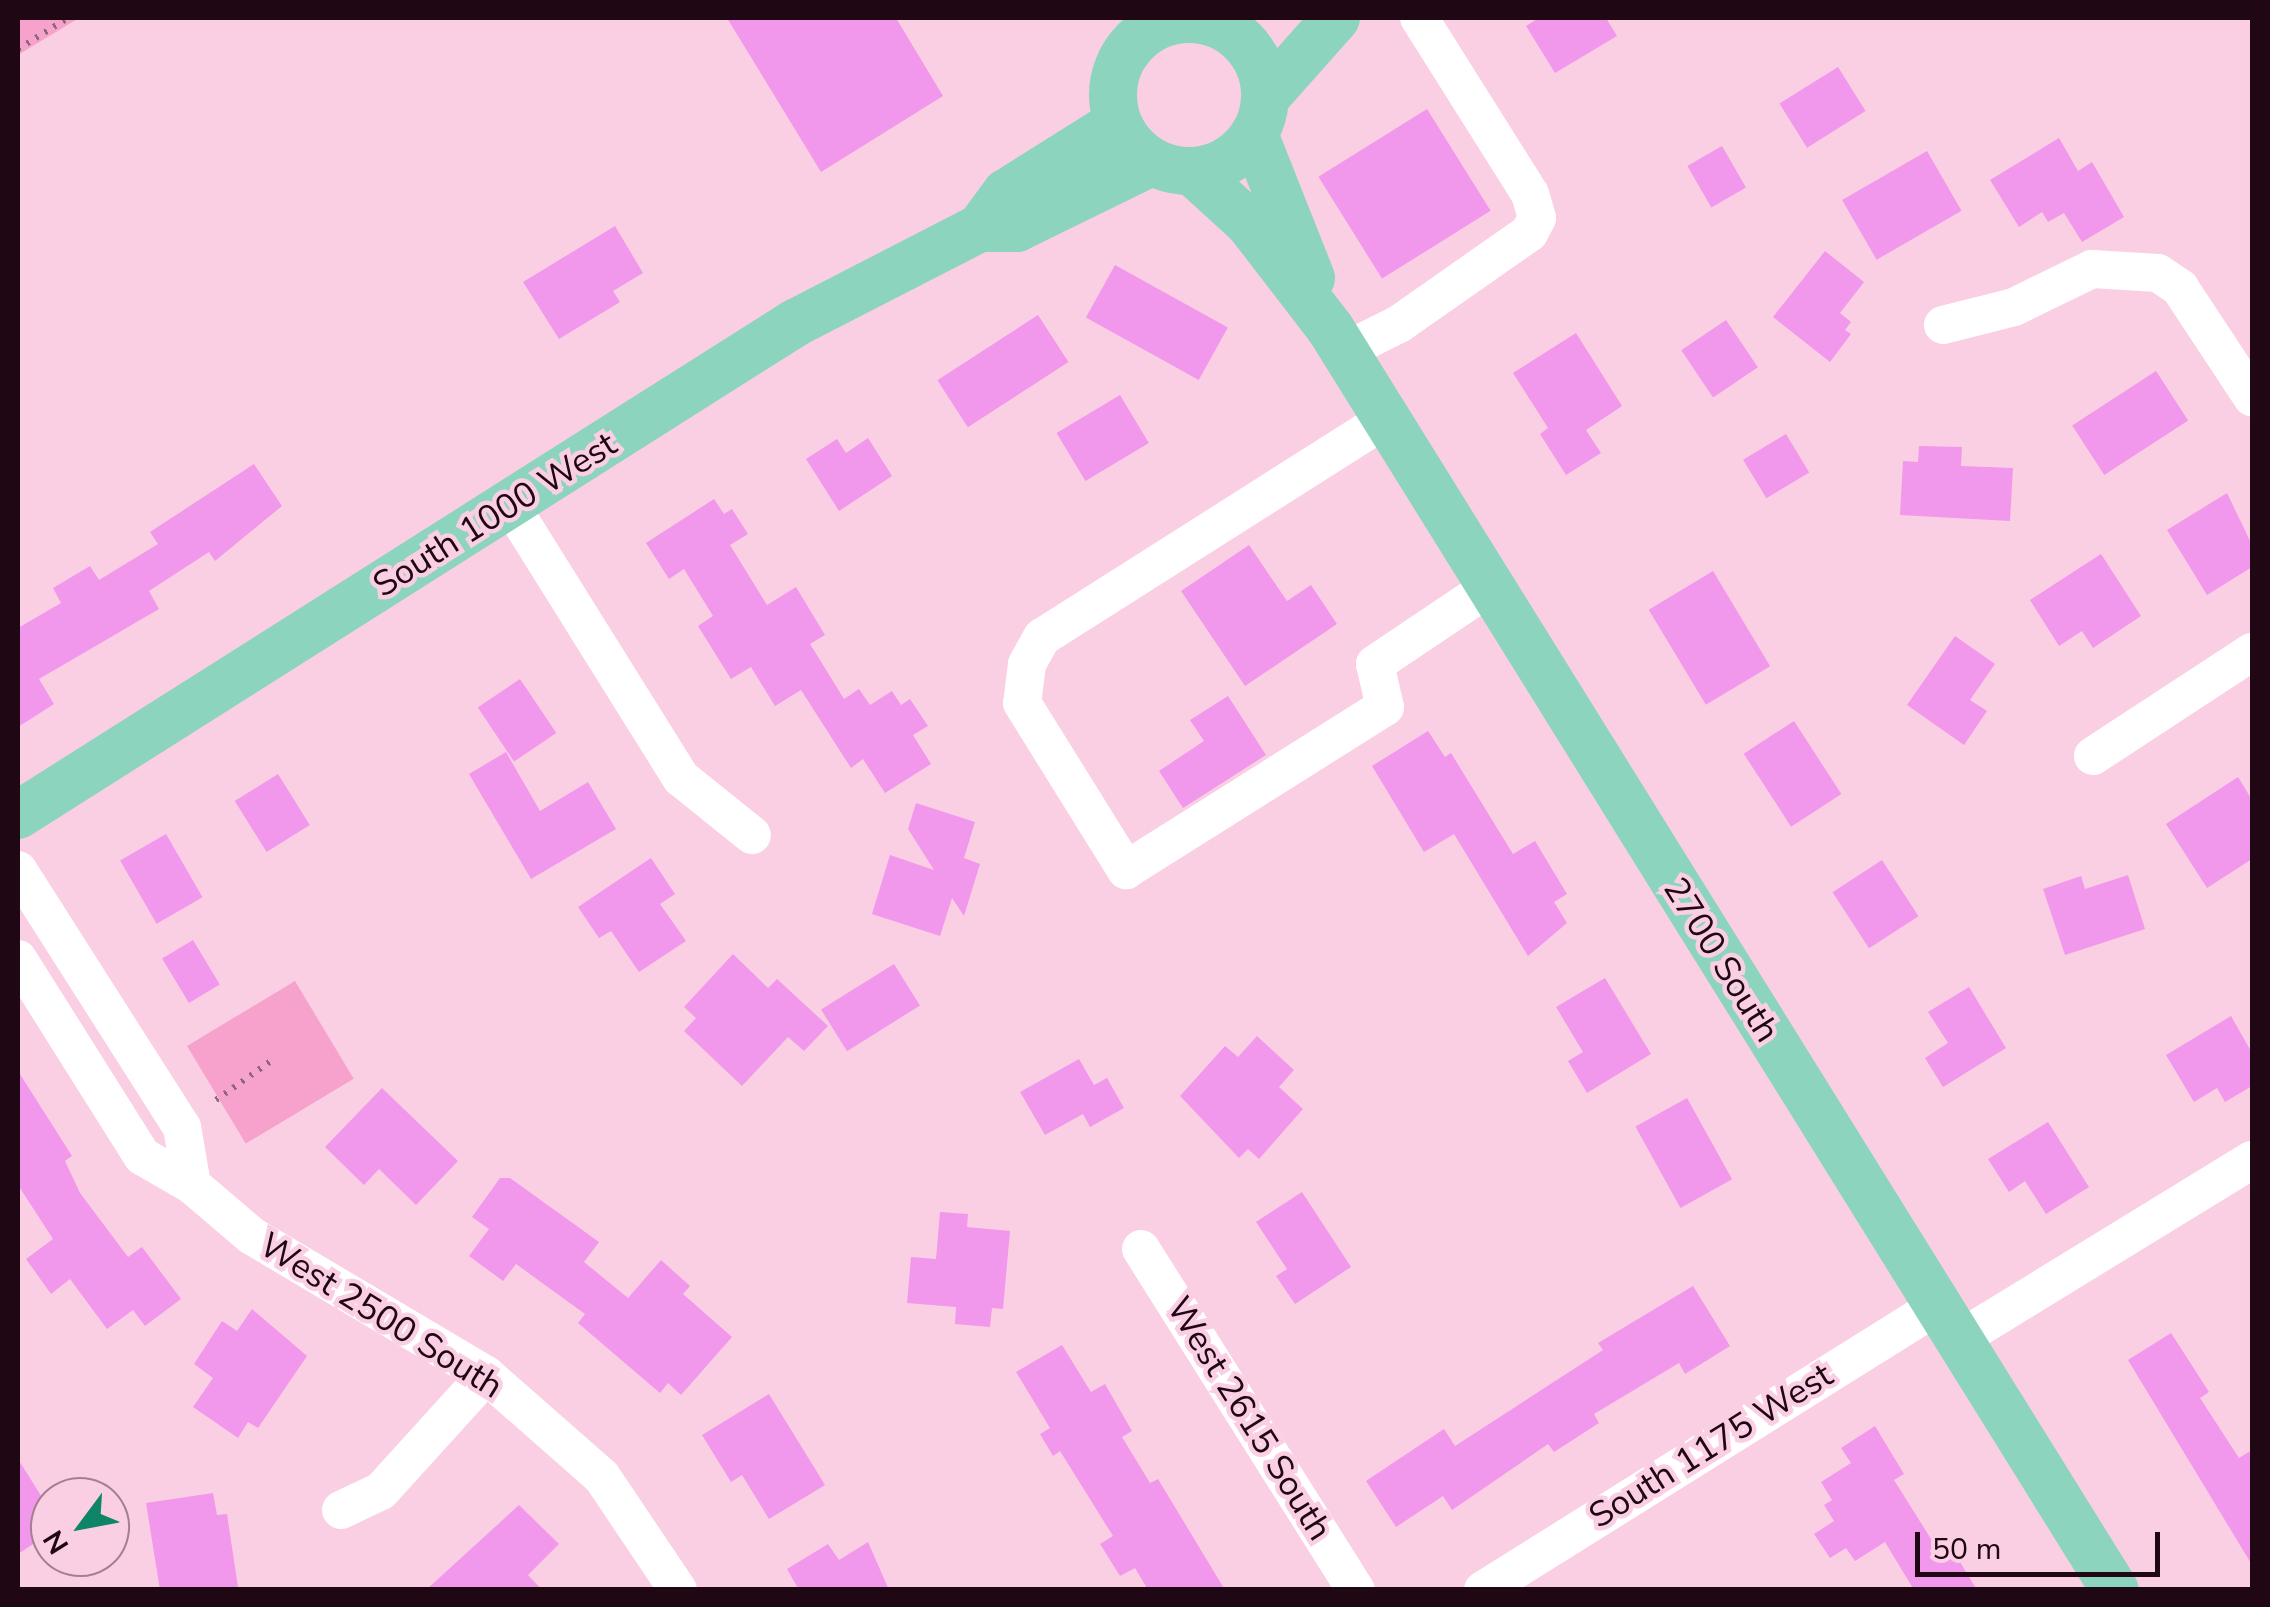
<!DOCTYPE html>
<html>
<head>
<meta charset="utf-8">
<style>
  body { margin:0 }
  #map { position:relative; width:2270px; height:1607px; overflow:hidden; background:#fbcfe3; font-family:"Nunito Sans",sans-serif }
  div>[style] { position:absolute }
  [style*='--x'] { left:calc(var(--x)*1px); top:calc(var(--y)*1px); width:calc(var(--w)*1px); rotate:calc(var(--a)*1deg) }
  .green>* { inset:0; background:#f6a2cc; transform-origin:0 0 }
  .building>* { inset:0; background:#f197ec; transform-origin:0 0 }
  .path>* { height:6px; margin-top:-3px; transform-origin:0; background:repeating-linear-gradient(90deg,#8b6979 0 2.5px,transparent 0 10.5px) }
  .minor>* { height:38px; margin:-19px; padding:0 19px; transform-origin:19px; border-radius:19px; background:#fff }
  .major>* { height:48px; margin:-24px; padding:0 24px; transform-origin:24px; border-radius:24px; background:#8dd4be }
  .major>.ring { margin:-24px; padding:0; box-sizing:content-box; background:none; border:48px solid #8dd4be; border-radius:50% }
  span { translate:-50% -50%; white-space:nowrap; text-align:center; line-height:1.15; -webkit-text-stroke:9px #fbcfe3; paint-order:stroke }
  .street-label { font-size:35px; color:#1f0714 }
  .frame { position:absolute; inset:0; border:20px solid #1f0714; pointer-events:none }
  .north { position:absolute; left:30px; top:1477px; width:100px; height:100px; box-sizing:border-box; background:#fbcfe3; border:2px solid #a37f90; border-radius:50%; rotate:238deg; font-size:28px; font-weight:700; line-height:40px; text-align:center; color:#1f0714 }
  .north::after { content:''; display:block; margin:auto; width:35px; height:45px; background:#0d8566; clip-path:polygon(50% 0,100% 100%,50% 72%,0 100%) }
  .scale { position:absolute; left:1915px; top:1532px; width:245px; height:45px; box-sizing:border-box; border:5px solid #1f0714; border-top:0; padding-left:12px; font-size:30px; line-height:35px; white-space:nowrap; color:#1f0714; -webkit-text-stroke:8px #fbcfe3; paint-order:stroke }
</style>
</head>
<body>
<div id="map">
  <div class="green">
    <div style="clip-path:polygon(18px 18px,79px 18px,18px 55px)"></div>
    <div style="left:295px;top:981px;width:114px;height:126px;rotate:59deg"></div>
  </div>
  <div class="building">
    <div style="clip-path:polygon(727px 18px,896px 18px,943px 96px,821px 172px)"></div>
    <div style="clip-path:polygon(1539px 18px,1606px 18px,1617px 36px,1555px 73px,1526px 26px)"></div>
    <div style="left:1838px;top:67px;width:52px;height:69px;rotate:58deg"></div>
    <div style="left:1427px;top:109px;width:120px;height:128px;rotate:58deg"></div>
    <div style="clip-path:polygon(2059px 138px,2078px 171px,2092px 162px,2124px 217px,2082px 242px,2064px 213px,2048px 222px,2042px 212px,2019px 227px,1990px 180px)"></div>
    <div style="left:1722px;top:146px;width:48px;height:40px;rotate:60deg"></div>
    <div style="left:1927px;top:151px;width:69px;height:98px;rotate:60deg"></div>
    <div style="clip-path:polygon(615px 226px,643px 273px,613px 291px,620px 302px,559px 339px,523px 282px)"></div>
    <div style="clip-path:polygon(1825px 251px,1864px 282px,1840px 313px,1851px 322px,1845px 330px,1851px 334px,1830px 362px,1773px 317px)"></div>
    <div style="left:1115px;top:265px;width:129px;height:60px;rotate:29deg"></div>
    <div style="left:1038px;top:315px;width:56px;height:120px;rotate:57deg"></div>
    <div style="left:1726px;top:320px;width:57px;height:54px;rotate:56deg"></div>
    <div style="clip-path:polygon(1576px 333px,1622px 406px,1586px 430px,1601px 453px,1566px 475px,1540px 434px,1548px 428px,1513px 373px)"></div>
    <div style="left:2156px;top:371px;width:59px;height:100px;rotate:57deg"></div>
    <div style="left:1120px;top:395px;width:56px;height:74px;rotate:59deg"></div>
    <div style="left:1786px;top:434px;width:45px;height:50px;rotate:59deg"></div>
    <div style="clip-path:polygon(868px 438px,892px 476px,839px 511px,806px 459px,837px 439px,846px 453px)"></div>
    <div style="clip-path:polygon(1919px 446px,1962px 447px,1961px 466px,2013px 468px,2010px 521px,1900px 515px,1903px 461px,1918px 462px)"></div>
    <div style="clip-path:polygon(254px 464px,282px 506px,215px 561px,209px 552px,149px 591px,159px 609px,39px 679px,54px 704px,18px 727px,18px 628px,61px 603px,53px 588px,90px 566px,99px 580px,158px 544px,150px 532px)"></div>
    <div style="clip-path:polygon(2227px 493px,2252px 545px,2252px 567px,2207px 595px,2167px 530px)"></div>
    <div style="clip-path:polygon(714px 499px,724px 514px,732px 509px,748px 534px,730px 545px,767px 605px,796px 587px,825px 635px,810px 644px,844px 699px,859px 689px,870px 705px,892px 691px,901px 705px,910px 699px,928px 726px,913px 735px,931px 764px,885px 793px,863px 759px,851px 768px,801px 690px,775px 706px,751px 667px,731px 679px,698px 626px,713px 616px,684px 569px,669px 579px,646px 543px)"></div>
    <div style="clip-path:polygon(1249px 545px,1287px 601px,1311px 585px,1337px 624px,1245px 686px,1181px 591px)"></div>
    <div style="clip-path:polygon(2101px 554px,2141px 616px,2093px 648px,2082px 631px,2059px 646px,2030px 600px)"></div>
    <div style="left:1713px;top:571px;width:111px;height:75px;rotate:59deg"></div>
    <div style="clip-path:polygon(1955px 636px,1995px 664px,1970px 700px,1987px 711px,1964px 745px,1907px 705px)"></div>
    <div style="left:520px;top:679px;width:65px;height:51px;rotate:56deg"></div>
    <div style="clip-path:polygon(1228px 696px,1266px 755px,1183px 808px,1159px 771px,1204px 741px,1190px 720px)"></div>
    <div style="left:1794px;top:721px;width:87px;height:60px;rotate:57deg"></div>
    <div style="clip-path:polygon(1428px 731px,1445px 757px,1451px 753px,1513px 854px,1535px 841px,1567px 894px,1554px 902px,1567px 923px,1528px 956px,1454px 834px,1424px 852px,1372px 766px)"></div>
    <div style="clip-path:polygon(506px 752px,540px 811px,588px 782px,616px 829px,531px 879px,469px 774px)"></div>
    <div style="left:278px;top:774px;width:60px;height:51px;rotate:58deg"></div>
    <div style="clip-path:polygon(2238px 777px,2252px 800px,2252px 859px,2207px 888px,2166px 824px)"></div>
    <div style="clip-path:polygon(916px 803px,975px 822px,964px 858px,980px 864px,964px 916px,952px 898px,940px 936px,872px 914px,890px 855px,934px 870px,908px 829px)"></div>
    <div style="left:166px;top:834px;width:73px;height:53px;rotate:60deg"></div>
    <div style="clip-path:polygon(651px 858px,675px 894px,660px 904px,686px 941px,639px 972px,611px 931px,599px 938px,578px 907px)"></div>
    <div style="left:1882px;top:860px;width:67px;height:59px;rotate:57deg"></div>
    <div style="clip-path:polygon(2128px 875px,2145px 929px,2065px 955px,2043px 889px,2081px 876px,2085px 889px)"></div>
    <div style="left:193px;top:940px;width:52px;height:36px;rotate:59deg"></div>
    <div style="clip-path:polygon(733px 954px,768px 988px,777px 979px,828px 1026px,804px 1051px,788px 1037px,742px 1086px,684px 1031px,696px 1018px,684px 1007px)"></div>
    <div style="left:894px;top:964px;width:49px;height:86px;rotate:58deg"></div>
    <div style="clip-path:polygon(1605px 978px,1651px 1054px,1587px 1093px,1568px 1061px,1583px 1052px,1556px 1007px)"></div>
    <div style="clip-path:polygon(1969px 987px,2006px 1048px,1943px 1087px,1925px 1058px,1948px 1043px,1928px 1012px)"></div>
    <div style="clip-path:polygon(2231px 1016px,2252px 1053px,2252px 1086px,2225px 1102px,2217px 1088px,2194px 1102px,2166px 1055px)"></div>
    <div style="clip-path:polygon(1257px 1036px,1294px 1070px,1279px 1087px,1303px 1109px,1259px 1159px,1248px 1149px,1239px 1158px,1180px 1096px,1225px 1046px,1238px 1057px)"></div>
    <div style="clip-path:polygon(1079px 1059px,1094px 1085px,1107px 1078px,1124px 1108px,1090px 1127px,1083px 1114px,1045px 1135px,1020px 1092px)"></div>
    <div style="clip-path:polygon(18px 1071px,72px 1156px,65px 1161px,80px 1193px,128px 1257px,142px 1247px,181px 1299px,145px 1326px,133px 1310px,107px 1329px,70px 1279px,51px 1294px,26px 1259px,53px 1239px,18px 1185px)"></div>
    <div style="clip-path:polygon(382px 1088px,458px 1161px,416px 1205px,379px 1169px,364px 1185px,325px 1147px)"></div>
    <div style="left:1687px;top:1098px;width:93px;height:59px;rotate:61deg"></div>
    <div style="clip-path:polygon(2048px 1122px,2089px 1187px,2046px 1214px,2025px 1181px,2009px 1192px,1988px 1159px)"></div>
    <div style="clip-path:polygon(500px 1178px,510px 1178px,599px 1242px,584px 1262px,628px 1298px,661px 1260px,690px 1286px,683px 1294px,732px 1337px,681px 1395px,668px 1383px,660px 1393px,578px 1323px,585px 1314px,516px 1264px,503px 1281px,469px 1256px,489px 1229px,472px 1217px)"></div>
    <div style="clip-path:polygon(1302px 1192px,1351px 1267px,1295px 1304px,1276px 1276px,1287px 1269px,1256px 1222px)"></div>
    <div style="clip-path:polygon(940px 1212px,968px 1214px,967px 1227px,1010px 1231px,1003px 1309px,992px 1308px,990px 1327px,955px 1324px,956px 1307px,907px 1303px,911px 1257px,936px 1259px)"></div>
    <div style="clip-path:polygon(1693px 1286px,1730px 1346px,1685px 1374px,1679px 1363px,1594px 1414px,1599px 1423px,1554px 1452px,1548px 1444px,1452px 1510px,1443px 1496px,1396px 1527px,1366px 1481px,1444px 1429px,1455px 1446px,1603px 1350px,1598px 1343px)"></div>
    <div style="clip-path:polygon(252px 1309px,307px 1356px,258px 1428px,248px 1422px,238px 1438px,193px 1407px,213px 1378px,194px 1364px,222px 1321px,237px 1331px)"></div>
    <div style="clip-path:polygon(2171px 1333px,2209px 1392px,2200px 1398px,2239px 1458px,2252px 1450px,2252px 1565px,2128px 1360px)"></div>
    <div style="clip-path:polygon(1062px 1345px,1091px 1392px,1105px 1384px,1132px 1431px,1122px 1437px,1150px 1483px,1158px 1479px,1225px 1590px,1148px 1590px,1135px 1568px,1120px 1576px,1100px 1544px,1113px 1536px,1060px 1451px,1053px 1456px,1040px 1434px,1050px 1428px,1016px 1372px)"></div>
    <div style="clip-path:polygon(769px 1394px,825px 1485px,769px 1519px,742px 1475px,731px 1482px,702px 1435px)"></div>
    <div style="clip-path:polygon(1875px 1426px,1904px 1474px,1894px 1480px,1943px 1558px,1954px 1552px,1977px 1590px,1914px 1590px,1885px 1542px,1855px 1561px,1846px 1548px,1830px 1558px,1814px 1534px,1834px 1521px,1824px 1505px,1832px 1500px,1821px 1482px,1851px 1463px,1841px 1448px)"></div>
    <div style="clip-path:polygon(18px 1459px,50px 1510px,50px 1533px,18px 1554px)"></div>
    <div style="clip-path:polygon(213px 1493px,217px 1515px,227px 1514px,238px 1587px,160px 1590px,146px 1503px)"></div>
    <div style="clip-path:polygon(519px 1505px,559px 1544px,528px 1575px,542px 1590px,426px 1590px)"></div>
    <div style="clip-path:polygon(868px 1542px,889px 1590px,799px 1590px,787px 1569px,828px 1544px,839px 1560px)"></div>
  </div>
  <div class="path">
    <div style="--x:18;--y:49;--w:59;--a:-31.8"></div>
    <div style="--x:216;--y:1100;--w:72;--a:-35.4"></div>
  </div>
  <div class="minor">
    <div style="--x:1943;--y:325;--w:73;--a:-14.2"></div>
    <div style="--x:2014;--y:307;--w:87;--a:-26"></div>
    <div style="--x:2092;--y:269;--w:66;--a:3.5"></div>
    <div style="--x:2158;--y:273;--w:27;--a:34"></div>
    <div style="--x:2180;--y:288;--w:131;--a:56.6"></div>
    <div style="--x:1345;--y:351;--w:60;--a:-26.6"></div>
    <div style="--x:1399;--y:324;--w:159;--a:-35"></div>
    <div style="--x:1529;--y:233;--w:17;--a:-62"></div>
    <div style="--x:1537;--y:218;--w:25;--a:-106"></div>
    <div style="--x:1530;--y:194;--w:208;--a:-122.2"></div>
    <div style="--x:1386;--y:419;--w:407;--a:147.6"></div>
    <div style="--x:1042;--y:637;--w:31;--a:119"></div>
    <div style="--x:1027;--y:664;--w:39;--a:97"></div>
    <div style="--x:1022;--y:703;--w:197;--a:58.1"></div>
    <div style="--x:1126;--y:870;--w:306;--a:-32.2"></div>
    <div style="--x:1385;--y:707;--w:44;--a:-103.1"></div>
    <div style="--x:1375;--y:664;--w:136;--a:-33.9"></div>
    <div style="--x:511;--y:506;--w:321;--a:58"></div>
    <div style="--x:681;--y:778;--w:91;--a:38.8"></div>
    <div style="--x:2093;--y:756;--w:190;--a:-33.2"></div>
    <div style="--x:18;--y:870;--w:305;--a:57.5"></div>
    <div style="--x:182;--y:1127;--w:59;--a:80.2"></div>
    <div style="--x:18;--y:959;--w:233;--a:57.8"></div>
    <div style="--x:142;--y:1156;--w:58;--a:30.1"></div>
    <div style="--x:192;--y:1185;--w:79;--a:40.4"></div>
    <div style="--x:252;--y:1236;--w:272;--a:30.7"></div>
    <div style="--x:486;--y:1375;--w:154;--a:41.3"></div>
    <div style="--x:602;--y:1477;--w:136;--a:56.1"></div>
    <div style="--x:1141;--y:1249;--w:403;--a:57.8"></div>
    <div style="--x:1958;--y:1340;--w:345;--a:-31.5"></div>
    <div style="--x:341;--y:1510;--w:44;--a:-25.4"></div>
    <div style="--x:381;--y:1491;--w:156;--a:-47.8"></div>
    <div style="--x:1483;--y:1590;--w:538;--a:-32.01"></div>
  </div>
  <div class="major">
    <div class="ring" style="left:1113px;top:19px;width:104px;height:104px"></div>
    <div style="--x:1265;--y:98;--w:107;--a:-48.4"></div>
    <div style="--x:1254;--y:134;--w:155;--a:68.4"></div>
    <div style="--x:1192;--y:171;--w:77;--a:42.4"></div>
    <div style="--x:1249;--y:223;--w:133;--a:52.4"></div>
    <div style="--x:1330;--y:328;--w:1486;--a:58.12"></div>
    <div style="--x:980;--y:228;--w:44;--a:-53.4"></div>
    <div style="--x:1006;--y:193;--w:131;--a:-32.2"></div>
    <div style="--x:18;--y:815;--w:920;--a:-32.34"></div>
    <div style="--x:795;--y:323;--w:208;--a:-27.2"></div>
    <div style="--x:980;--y:228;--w:37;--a:0"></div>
    <div style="--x:1017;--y:228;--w:150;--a:-26.1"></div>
  </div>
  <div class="street-label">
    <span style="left:495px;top:515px;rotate:-32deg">South 1000 West</span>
    <span style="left:1721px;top:960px;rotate:58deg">2700 South</span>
    <span style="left:381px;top:1316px;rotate:32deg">West 2500 South</span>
    <span style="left:1249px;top:1419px;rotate:58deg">West 2615 South</span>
    <span style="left:1711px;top:1446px;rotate:-32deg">South 1175 West</span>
  </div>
  <div class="frame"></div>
  <div class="north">N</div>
  <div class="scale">50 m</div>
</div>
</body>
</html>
